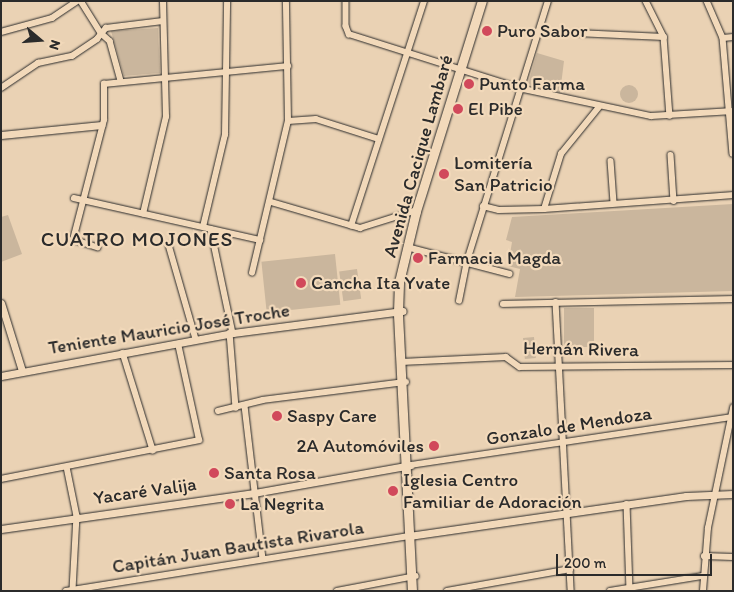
<!DOCTYPE html>
<html>
<head>
<meta charset="utf-8">
<style>
  body { margin:0 }
  #map { position:relative; width:734px; height:592px; overflow:hidden; background:#ead2b4; font-family:Itim,sans-serif }
  div>[style] { position:absolute }
  [style*='--x'] { left:calc(var(--x)*1px); top:calc(var(--y)*1px); width:calc(var(--w)*1px); rotate:calc(var(--a)*1deg) }
  .green>* { inset:0; background:#cab69d; transform-origin:0 0 }
  .round { border-radius:50% }
  .roads { filter:drop-shadow(0 0 1px #2b2b2b) drop-shadow(0 0 1px #2b2b2b) }
  .minor>* { height:5.5px; margin:-2.75px; padding:0 2.75px; transform-origin:2.75px; border-radius:2.75px; background:#f2d9ba }
  .tertiary>* { height:7px; margin:-3.5px; padding:0 3.5px; transform-origin:3.5px; border-radius:3.5px; background:#f2d9ba }
  .primary>* { height:9px; margin:-4.5px; padding:0 4.5px; transform-origin:4.5px; border-radius:4.5px; background:#f2d9ba }
  .dots>* { width:14px; height:14px; translate:-50% -50%; box-sizing:border-box; border:2px solid #f2d9ba; border-radius:50% }
  span { translate:-50% -50%; white-space:nowrap; text-align:center; line-height:1.15; -webkit-text-stroke:4.5px #f2d9ba; paint-order:stroke }
  .poi-label { font-size:19px; color:#2b2b2b }
  .left { translate:0 -50%; text-align:left }
  .right { translate:-100% -50%; text-align:right }
  .street-label { font-size:19px; color:#2b2b2b }
  .quarter-label { font-size:21px; color:#2b2b2b; letter-spacing:1px }
  .frame { position:absolute; inset:0; border:2px solid #2b2b2b; pointer-events:none }
  .north { position:absolute; left:15px; top:15px; width:50px; height:50px; -webkit-text-stroke:4px #f2d9ba; paint-order:stroke; rotate:108deg; font-size:14px; font-weight:700; line-height:20px; text-align:center; color:#2b2b2b }
  .north::after { content:''; display:block; margin:auto; width:18px; height:22px; background:#2b2b2b; clip-path:polygon(50% 0,100% 100%,50% 72%,0 100%) }
  .scale { position:absolute; left:556px; top:554px; width:156px; height:22px; box-sizing:border-box; border:2px solid #2b2b2b; border-top:0; padding-left:6px; font-size:15px; line-height:18px; white-space:nowrap; color:#2b2b2b; -webkit-text-stroke:4px #f2d9ba; paint-order:stroke }
</style>
</head>
<body>
<div id="map">
  <div class="green">
    <div style="clip-path:polygon(158px 28px,160px 73px,124px 76px,111px 31px)"></div>
    <div style="clip-path:polygon(537px 53px,564px 61px,560px 93px,528px 84px)"></div>
    <div class="round" style="left:620px;top:85px;width:18px;height:18px"></div>
    <div style="clip-path:polygon(733px 204px,733px 291px,515px 297px,520px 269px,508px 266px,512px 242px,506px 240px,512px 217px)"></div>
    <div style="clip-path:polygon(8px 215px,22px 254px,1px 262px,1px 217px)"></div>
    <div style="left:335px;top:254px;width:51px;height:74px;rotate:84deg"></div>
    <div style="left:357px;top:269px;width:30px;height:18px;rotate:82deg"></div>
    <div style="left:564px;top:308px;width:30px;height:39px"></div>
    <div style="left:534px;top:337px;width:21px;height:11px;rotate:85deg"></div>
  </div>
  <div class="roads">
    <div class="minor">
      <div style="--x:81;--y:1;--w:38;--a:58"></div>
      <div style="--x:101;--y:33;--w:12;--a:42"></div>
      <div style="--x:110;--y:41;--w:41;--a:74.6"></div>
      <div style="--x:346;--y:1;--w:25;--a:90"></div>
      <div style="--x:346;--y:26;--w:9;--a:69"></div>
      <div style="--x:349;--y:34;--w:178;--a:17.6"></div>
      <div style="--x:519;--y:88;--w:135;--a:12"></div>
      <div style="--x:651;--y:116;--w:82;--a:-3.5"></div>
      <div style="--x:646;--y:1;--w:40;--a:63.4"></div>
      <div style="--x:664;--y:37;--w:79;--a:85.7"></div>
      <div style="--x:707;--y:1;--w:40;--a:66.6"></div>
      <div style="--x:723;--y:38;--w:116;--a:85.1"></div>
      <div style="--x:1;--y:32;--w:53;--a:-15.4"></div>
      <div style="--x:52;--y:18;--w:30;--a:-34"></div>
      <div style="--x:576;--y:33;--w:88;--a:2.6"></div>
      <div style="--x:723;--y:38;--w:10;--a:-6"></div>
      <div style="--x:1;--y:88;--w:45;--a:-34"></div>
      <div style="--x:38;--y:63;--w:35;--a:-12"></div>
      <div style="--x:72;--y:56;--w:30;--a:-34"></div>
      <div style="--x:97;--y:39;--w:14;--a:-51"></div>
      <div style="--x:106;--y:28;--w:57;--a:-7"></div>
      <div style="--x:288;--y:121;--w:28;--a:-4"></div>
      <div style="--x:316;--y:119;--w:66;--a:17.6"></div>
      <div style="--x:671;--y:155;--w:46;--a:86.3"></div>
      <div style="--x:611;--y:161;--w:42;--a:85.9"></div>
      <div style="--x:74;--y:198;--w:191;--a:12.7"></div>
      <div style="--x:271;--y:202;--w:93;--a:16.3"></div>
      <div style="--x:360;--y:228;--w:60;--a:-17.5"></div>
      <div style="--x:483;--y:206;--w:16;--a:14"></div>
      <div style="--x:499;--y:210;--w:45;--a:-1.3"></div>
      <div style="--x:544;--y:209;--w:190;--a:-4.2"></div>
      <div style="--x:544;--y:209;--w:58;--a:-72.8"></div>
      <div style="--x:561;--y:154;--w:60;--a:-51"></div>
      <div style="--x:143;--y:214;--w:100;--a:-76.7"></div>
      <div style="--x:166;--y:117;--w:116;--a:-91.5"></div>
      <div style="--x:351;--y:226;--w:237;--a:-72"></div>
      <div style="--x:203;--y:227;--w:95;--a:-76.6"></div>
      <div style="--x:225;--y:135;--w:134;--a:-89.1"></div>
      <div style="--x:211;--y:229;--w:106;--a:78.1"></div>
      <div style="--x:169;--y:245;--w:98;--a:74"></div>
      <div style="--x:407;--y:247;--w:106;--a:14.7"></div>
      <div style="--x:98;--y:248;--w:26;--a:-162"></div>
      <div style="--x:73;--y:240;--w:124;--a:-75.5"></div>
      <div style="--x:104;--y:120;--w:36;--a:-90"></div>
      <div style="--x:104;--y:84;--w:185;--a:-5.6"></div>
      <div style="--x:252;--y:273;--w:156;--a:-76.7"></div>
      <div style="--x:288;--y:121;--w:120;--a:-91"></div>
      <div style="--x:459;--y:301;--w:41;--a:-78.7"></div>
      <div style="--x:467;--y:261;--w:272;--a:-72.7"></div>
      <div style="--x:556;--y:302;--w:289;--a:87"></div>
      <div style="--x:503;--y:304;--w:230;--a:-1.2"></div>
      <div style="--x:230;--y:333;--w:75;--a:85.4"></div>
      <div style="--x:123;--y:353;--w:102;--a:72.8"></div>
      <div style="--x:401;--y:362;--w:105;--a:-2.7"></div>
      <div style="--x:506;--y:357;--w:17;--a:36"></div>
      <div style="--x:520;--y:367;--w:213;--a:-0.5"></div>
      <div style="--x:245;--y:406;--w:154;--a:83.3"></div>
      <div style="--x:218;--y:411;--w:46;--a:-13.7"></div>
      <div style="--x:263;--y:400;--w:144;--a:-7.2"></div>
      <div style="--x:411;--y:465;--w:324;--a:-8.5"></div>
      <div style="--x:67;--y:467;--w:50;--a:78.5"></div>
      <div style="--x:77;--y:516;--w:74;--a:93.1"></div>
      <div style="--x:1;--y:479;--w:202;--a:-11.1"></div>
      <div style="--x:199;--y:440;--w:98;--a:-102.3"></div>
      <div style="--x:627;--y:504;--w:84;--a:88"></div>
      <div style="--x:704;--y:556;--w:29;--a:2"></div>
      <div style="--x:66;--y:591;--w:347;--a:-9.1"></div>
      <div style="--x:337;--y:591;--w:80;--a:-10.8"></div>
      <div style="--x:447;--y:591;--w:125;--a:-10.1"></div>
      <div style="--x:610;--y:591;--w:94;--a:-9.2"></div>
      <div style="--x:703;--y:591;--w:63;--a:-85.5"></div>
      <div style="--x:708;--y:528;--w:123;--a:-78.2"></div>
    </div>
    <div class="tertiary">
      <div style="--x:1;--y:135;--w:101;--a:-5.7"></div>
      <div style="--x:1;--y:303;--w:71;--a:72.8"></div>
      <div style="--x:1;--y:376;--w:236;--a:-10.5"></div>
      <div style="--x:233;--y:333;--w:171;--a:-7.4"></div>
      <div style="--x:1;--y:529;--w:256;--a:-8.1"></div>
      <div style="--x:254;--y:493;--w:159;--a:-10.1"></div>
      <div style="--x:409;--y:536;--w:280;--a:-8.2"></div>
      <div style="--x:686;--y:496;--w:47;--a:-2.4"></div>
    </div>
    <div class="primary">
      <div style="--x:412;--y:591;--w:279;--a:-92.9"></div>
      <div style="--x:398;--y:312;--w:30;--a:-88"></div>
      <div style="--x:399;--y:282;--w:73;--a:-76.5"></div>
      <div style="--x:416;--y:211;--w:220;--a:-72.6"></div>
    </div>
  </div>
  <div class="dots">
    <div style="left:487px;top:31px;background:#d1495b"></div>
    <div style="left:469px;top:84px;background:#d1495b"></div>
    <div style="left:458px;top:109px;background:#d1495b"></div>
    <div style="left:444px;top:174px;background:#d1495b"></div>
    <div style="left:418px;top:258px;background:#d1495b"></div>
    <div style="left:301px;top:283px;background:#d1495b"></div>
    <div style="left:277px;top:416px;background:#d1495b"></div>
    <div style="left:434px;top:446px;background:#d1495b"></div>
    <div style="left:214px;top:473px;background:#d1495b"></div>
    <div style="left:393px;top:491px;background:#d1495b"></div>
    <div style="left:230px;top:504px;background:#d1495b"></div>
  </div>
  <div class="poi-label">
    <span class="left" style="left:497px;top:31px">Puro Sabor</span>
    <span class="left" style="left:479px;top:84px">Punto Farma</span>
    <span class="left" style="left:468px;top:109px">El Pibe</span>
    <span class="left" style="left:454px;top:174px">Lomitería<br>San Patricio</span>
    <span class="left" style="left:428px;top:258px">Farmacia Magda</span>
    <span class="left" style="left:311px;top:283px">Cancha Ita Yvate</span>
    <span class="left" style="left:287px;top:416px">Saspy Care</span>
    <span class="right" style="left:424px;top:446px">2A Automóviles</span>
    <span class="left" style="left:224px;top:473px">Santa Rosa</span>
    <span class="left" style="left:403px;top:491px">Iglesia Centro<br>Familiar de Adoración</span>
    <span class="left" style="left:240px;top:504px">La Negrita</span>
  </div>
  <div class="street-label">
    <span style="left:418px;top:156px;rotate:-74deg">Avenida Cacique Lambaré</span>
    <span style="left:169px;top:329px;rotate:-9deg">Teniente Mauricio José Troche</span>
    <span style="left:581px;top:349px;rotate:1deg">Hernán Rivera</span>
    <span style="left:569px;top:426px;rotate:-9deg">Gonzalo de Mendoza</span>
    <span style="left:145px;top:491px;rotate:-8deg">Yacaré Valija</span>
    <span style="left:238px;top:547px;rotate:-9deg">Capitán Juan Bautista Rivarola</span>
  </div>
  <div class="quarter-label">
    <span style="left:137px;top:239px">CUATRO MOJONES</span>
  </div>
  <div class="frame"></div>
  <div class="north">N</div>
  <div class="scale">200 m</div>
</div>
</body>
</html>
